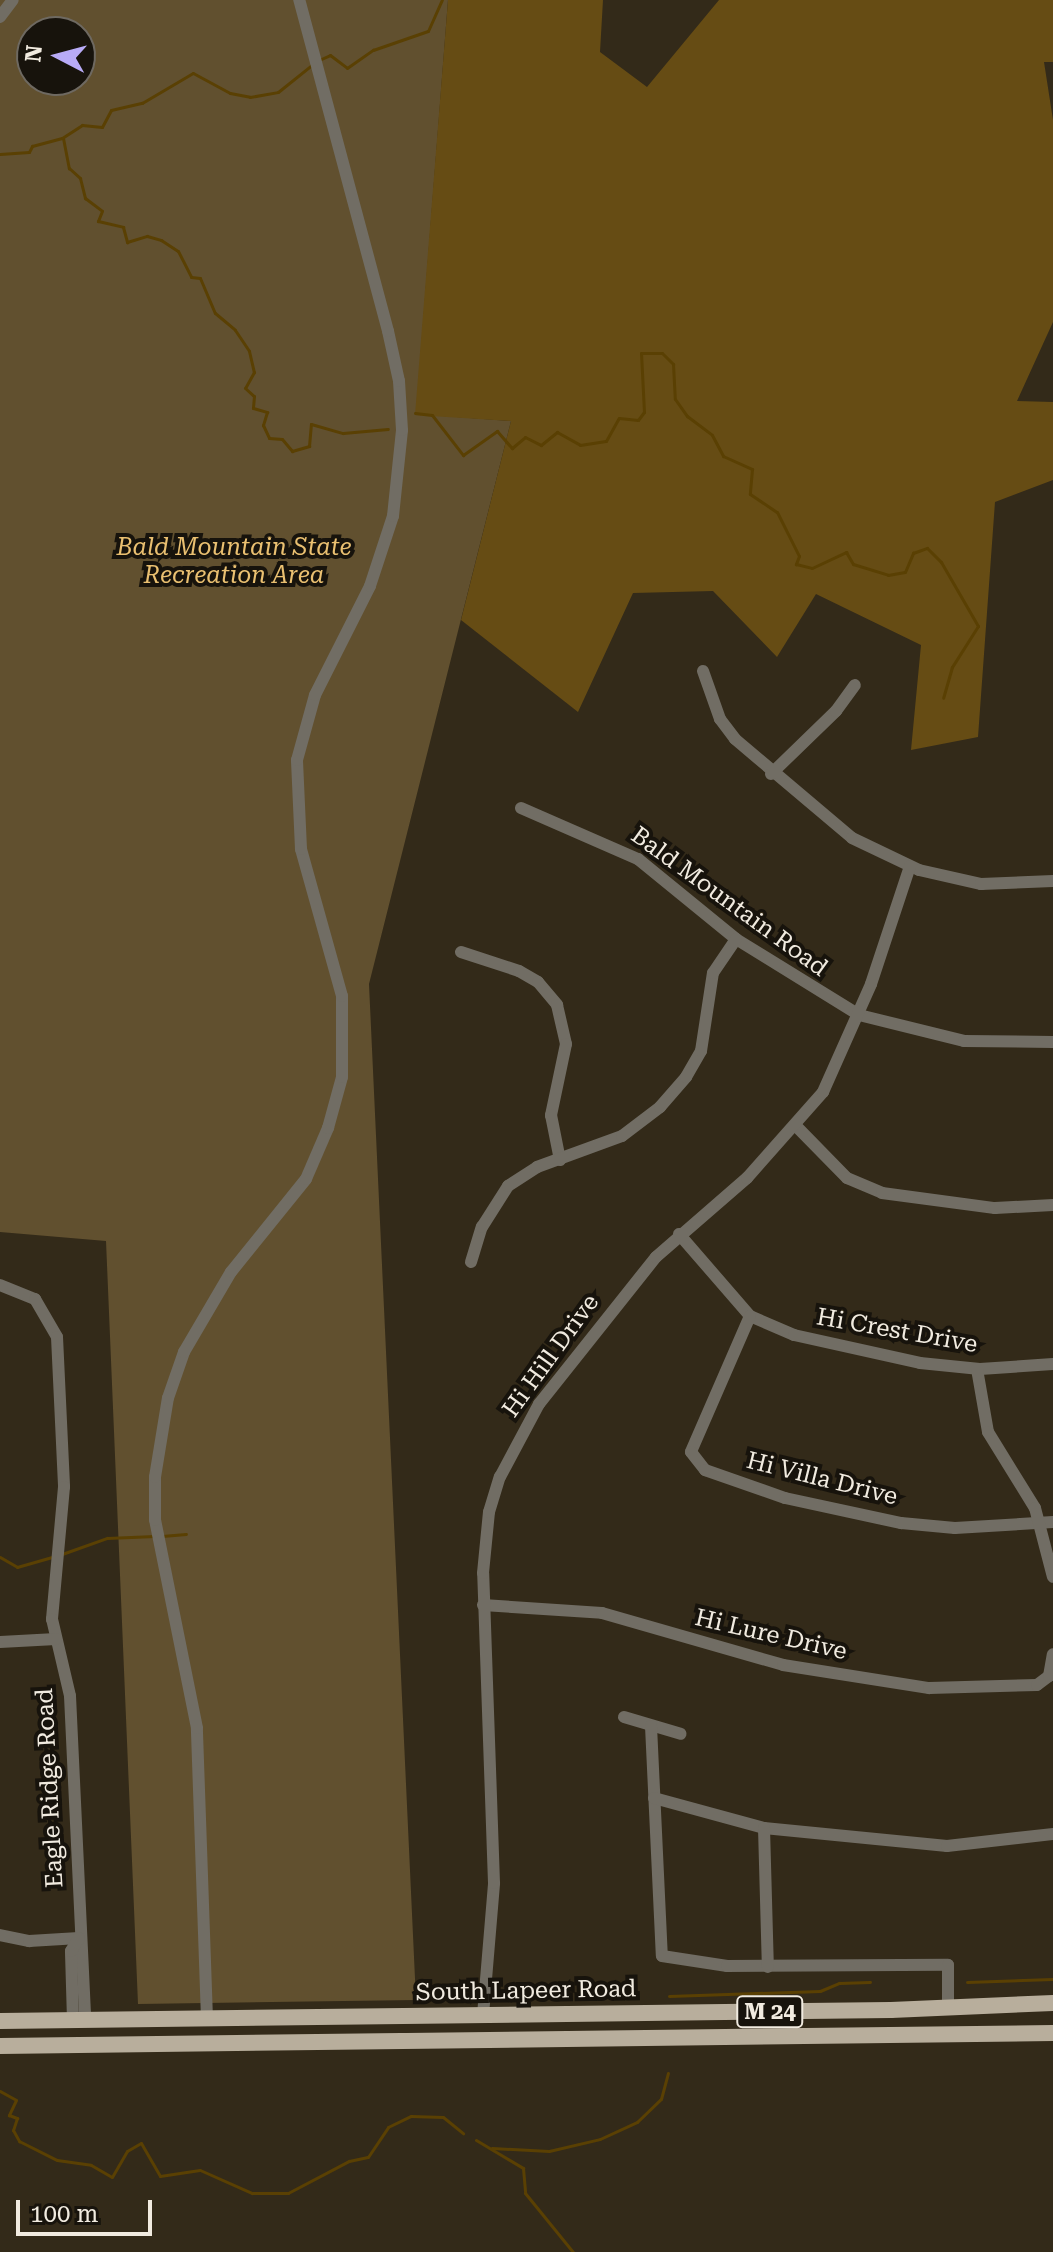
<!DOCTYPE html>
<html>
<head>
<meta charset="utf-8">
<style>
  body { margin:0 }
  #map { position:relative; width:1053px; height:2252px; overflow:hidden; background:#332a19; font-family:"Roboto Serif",serif }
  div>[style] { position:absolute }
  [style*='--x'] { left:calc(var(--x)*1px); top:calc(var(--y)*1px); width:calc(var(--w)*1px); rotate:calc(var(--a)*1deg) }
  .green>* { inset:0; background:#61502f }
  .forest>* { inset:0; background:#664c14 }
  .stream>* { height:3px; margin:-1.5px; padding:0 1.5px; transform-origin:1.5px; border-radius:1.5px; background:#5a4003 }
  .minor>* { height:12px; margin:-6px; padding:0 6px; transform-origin:6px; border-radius:6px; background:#716d64 }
  .major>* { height:16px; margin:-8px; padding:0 8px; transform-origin:8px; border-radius:8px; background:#b8ae9c }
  span { translate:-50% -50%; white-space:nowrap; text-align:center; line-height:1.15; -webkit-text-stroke:8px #17130c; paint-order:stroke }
  .shield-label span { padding:2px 6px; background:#17130c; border:2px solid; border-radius:6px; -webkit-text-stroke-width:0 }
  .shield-label { font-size:22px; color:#f1ebe0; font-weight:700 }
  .park-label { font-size:24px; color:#eac071; font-style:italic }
  .street-label { font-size:24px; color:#f1ebe0 }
  .north { position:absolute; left:16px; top:16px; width:80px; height:80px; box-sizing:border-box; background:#17130c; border:2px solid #6e6961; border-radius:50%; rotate:276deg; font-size:22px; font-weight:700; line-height:32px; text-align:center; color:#f1ebe0 }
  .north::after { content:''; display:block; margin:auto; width:28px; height:36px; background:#b8abf7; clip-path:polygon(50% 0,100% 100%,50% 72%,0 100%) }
  .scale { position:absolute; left:16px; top:2200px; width:136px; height:36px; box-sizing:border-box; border:4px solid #f1ebe0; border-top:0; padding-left:10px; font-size:24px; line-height:28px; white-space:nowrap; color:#f1ebe0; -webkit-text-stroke:6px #17130c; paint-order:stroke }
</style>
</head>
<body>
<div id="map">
  <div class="green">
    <div style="clip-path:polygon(evenodd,0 0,448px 0,416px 414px,511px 421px,369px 984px,416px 2000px,138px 2004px,106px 1241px,0 1232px,0 0,32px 32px,80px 32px,80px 80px,32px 80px,32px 32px)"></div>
  </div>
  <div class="forest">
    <div style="clip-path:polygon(448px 0,603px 0,600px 52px,647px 87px,719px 0,1053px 0,1053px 62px,1044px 62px,1053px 120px,1053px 322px,1017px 401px,1053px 402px,1053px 480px,995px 502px,978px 737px,911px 750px,921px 645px,816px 594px,777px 657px,713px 591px,633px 593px,578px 712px,461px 620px,511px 421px,415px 415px)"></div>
  </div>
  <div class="stream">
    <div style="--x:319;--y:60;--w:12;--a:-24"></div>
    <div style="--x:330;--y:55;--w:21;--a:37"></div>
    <div style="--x:347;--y:68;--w:32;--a:-35"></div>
    <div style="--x:373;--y:50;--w:58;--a:-19.1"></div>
    <div style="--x:428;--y:31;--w:34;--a:-66"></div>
    <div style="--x:63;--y:138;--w:31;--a:79"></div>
    <div style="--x:69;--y:168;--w:15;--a:42"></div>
    <div style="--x:80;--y:178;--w:21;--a:76"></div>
    <div style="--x:85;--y:198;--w:21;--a:37"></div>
    <div style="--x:102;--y:211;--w:11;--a:112"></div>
    <div style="--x:98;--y:221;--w:26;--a:13"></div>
    <div style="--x:123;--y:227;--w:16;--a:75"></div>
    <div style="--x:127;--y:242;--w:21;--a:-17"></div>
    <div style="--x:147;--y:236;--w:15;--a:16"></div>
    <div style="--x:161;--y:240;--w:20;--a:33"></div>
    <div style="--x:178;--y:251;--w:29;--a:63"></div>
    <div style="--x:191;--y:277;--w:9;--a:6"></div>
    <div style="--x:200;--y:278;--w:38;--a:67"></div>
    <div style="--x:215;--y:313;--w:26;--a:40"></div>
    <div style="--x:235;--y:330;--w:25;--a:56"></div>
    <div style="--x:249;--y:351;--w:22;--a:77"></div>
    <div style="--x:254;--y:372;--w:18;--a:119"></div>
    <div style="--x:245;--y:388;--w:12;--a:42"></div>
    <div style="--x:254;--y:396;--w:12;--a:95"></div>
    <div style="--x:253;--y:408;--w:15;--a:16"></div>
    <div style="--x:267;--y:412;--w:14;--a:107"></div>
    <div style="--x:263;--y:425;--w:14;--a:65"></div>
    <div style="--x:269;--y:438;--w:13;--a:4"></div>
    <div style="--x:282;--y:439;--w:16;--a:50"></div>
    <div style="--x:292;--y:451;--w:18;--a:-16"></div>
    <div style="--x:309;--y:446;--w:22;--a:-85"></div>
    <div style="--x:311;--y:424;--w:33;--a:16"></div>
    <div style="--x:343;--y:433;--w:45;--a:-5.1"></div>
    <div style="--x:0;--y:154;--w:29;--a:-4"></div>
    <div style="--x:29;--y:152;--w:7;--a:-63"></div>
    <div style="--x:32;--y:146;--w:31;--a:-15"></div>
    <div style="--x:62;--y:138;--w:24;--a:-33"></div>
    <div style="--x:82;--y:125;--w:20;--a:6"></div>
    <div style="--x:102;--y:127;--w:19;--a:-62"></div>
    <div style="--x:111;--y:110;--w:32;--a:-13"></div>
    <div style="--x:142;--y:103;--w:59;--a:-30.5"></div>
    <div style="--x:193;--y:73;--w:42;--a:28.4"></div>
    <div style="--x:230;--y:93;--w:20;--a:11"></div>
    <div style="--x:250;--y:97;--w:28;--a:-10"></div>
    <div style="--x:278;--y:92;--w:45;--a:-38.7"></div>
    <div style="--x:415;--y:413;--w:17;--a:7"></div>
    <div style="--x:432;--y:415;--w:51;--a:52.2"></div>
    <div style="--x:463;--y:455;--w:42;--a:-35.2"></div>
    <div style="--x:497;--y:431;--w:23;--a:49"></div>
    <div style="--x:512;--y:448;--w:17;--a:-40"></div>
    <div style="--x:525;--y:437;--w:18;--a:27"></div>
    <div style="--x:541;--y:445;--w:21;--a:-39"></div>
    <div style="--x:557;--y:432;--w:26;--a:29"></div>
    <div style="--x:580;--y:445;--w:26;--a:-9"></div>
    <div style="--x:606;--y:441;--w:26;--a:-61"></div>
    <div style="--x:619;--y:418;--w:19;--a:6"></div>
    <div style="--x:638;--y:420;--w:10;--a:-53"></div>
    <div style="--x:644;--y:412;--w:59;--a:-92.9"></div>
    <div style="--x:641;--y:353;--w:21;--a:0"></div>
    <div style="--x:662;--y:353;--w:16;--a:45"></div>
    <div style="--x:673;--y:364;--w:35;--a:87"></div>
    <div style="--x:675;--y:399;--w:21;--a:55"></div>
    <div style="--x:687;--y:416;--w:31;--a:37"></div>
    <div style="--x:712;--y:435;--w:24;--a:62"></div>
    <div style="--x:723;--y:456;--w:32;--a:24"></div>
    <div style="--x:752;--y:469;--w:25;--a:95"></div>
    <div style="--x:750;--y:494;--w:32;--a:34"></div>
    <div style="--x:777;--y:512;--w:49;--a:63.4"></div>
    <div style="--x:799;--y:556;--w:9;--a:111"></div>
    <div style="--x:796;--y:564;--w:16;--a:14"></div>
    <div style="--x:812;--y:568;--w:38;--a:-25"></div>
    <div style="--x:846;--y:552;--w:14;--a:60"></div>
    <div style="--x:853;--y:564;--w:37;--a:17"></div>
    <div style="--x:888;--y:575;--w:17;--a:-10"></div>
    <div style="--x:905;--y:572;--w:21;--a:-67"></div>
    <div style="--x:913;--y:553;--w:15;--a:-20"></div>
    <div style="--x:927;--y:548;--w:20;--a:45"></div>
    <div style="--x:941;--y:562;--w:74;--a:60"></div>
    <div style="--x:978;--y:626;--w:49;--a:122.4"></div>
    <div style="--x:952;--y:667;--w:32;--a:106"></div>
    <div style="--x:162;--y:1536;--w:24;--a:-5"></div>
    <div style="--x:62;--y:1554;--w:48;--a:-19.6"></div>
    <div style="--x:107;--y:1538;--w:48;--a:-2.4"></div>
    <div style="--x:0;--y:1557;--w:20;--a:30"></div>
    <div style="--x:17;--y:1567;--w:40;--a:-16"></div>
    <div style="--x:967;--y:1982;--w:86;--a:-2"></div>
    <div style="--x:669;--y:1996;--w:151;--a:-1.9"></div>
    <div style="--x:820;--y:1991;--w:21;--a:-23"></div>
    <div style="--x:839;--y:1983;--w:31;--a:-2"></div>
    <div style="--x:0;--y:2091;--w:18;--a:29"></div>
    <div style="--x:16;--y:2100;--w:17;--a:115"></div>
    <div style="--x:9;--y:2115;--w:9;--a:21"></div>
    <div style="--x:17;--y:2118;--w:13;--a:108"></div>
    <div style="--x:13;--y:2130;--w:13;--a:61"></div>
    <div style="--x:19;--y:2141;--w:42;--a:26.6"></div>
    <div style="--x:57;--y:2160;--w:34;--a:8"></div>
    <div style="--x:91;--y:2165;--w:24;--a:30"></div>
    <div style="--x:112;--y:2177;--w:30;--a:-60"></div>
    <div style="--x:127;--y:2151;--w:16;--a:-30"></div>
    <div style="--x:141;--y:2143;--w:38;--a:60"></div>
    <div style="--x:160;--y:2176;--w:40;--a:-8.5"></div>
    <div style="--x:200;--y:2170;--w:57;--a:23.9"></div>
    <div style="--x:252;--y:2193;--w:36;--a:0"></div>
    <div style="--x:288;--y:2193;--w:69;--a:-27.7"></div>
    <div style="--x:349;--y:2161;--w:19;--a:-12"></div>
    <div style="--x:368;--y:2157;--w:36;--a:-56"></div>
    <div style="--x:388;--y:2127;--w:25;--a:-26"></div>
    <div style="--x:411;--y:2116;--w:32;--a:2"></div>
    <div style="--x:443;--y:2117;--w:26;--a:39"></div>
    <div style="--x:476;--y:2140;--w:55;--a:30.8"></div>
    <div style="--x:523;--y:2168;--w:25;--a:85"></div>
    <div style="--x:525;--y:2193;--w:76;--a:50.9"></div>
    <div style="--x:492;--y:2148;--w:57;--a:3"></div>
    <div style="--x:549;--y:2151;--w:52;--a:-13.2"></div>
    <div style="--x:600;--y:2139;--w:41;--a:-24.7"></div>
    <div style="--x:637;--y:2122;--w:33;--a:-44"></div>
    <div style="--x:661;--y:2099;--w:27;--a:-75"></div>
  </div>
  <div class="minor">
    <div style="--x:0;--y:17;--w:21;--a:-53"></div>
    <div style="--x:703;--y:671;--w:51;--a:70.5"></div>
    <div style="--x:720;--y:719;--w:25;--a:53"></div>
    <div style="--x:735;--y:739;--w:153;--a:40.2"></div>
    <div style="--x:852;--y:838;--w:74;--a:25.5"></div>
    <div style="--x:919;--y:870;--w:64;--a:12.7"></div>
    <div style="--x:981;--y:884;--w:72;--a:-2.4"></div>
    <div style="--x:771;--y:774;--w:91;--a:-44.1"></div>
    <div style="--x:836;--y:711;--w:32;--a:-54"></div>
    <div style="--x:521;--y:808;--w:128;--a:23.6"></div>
    <div style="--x:638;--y:859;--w:127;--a:39.2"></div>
    <div style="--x:736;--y:939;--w:145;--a:31.7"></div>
    <div style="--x:859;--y:1015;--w:108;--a:13.9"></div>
    <div style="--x:964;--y:1041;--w:89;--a:0.6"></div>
    <div style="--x:461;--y:952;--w:61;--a:18.1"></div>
    <div style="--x:519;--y:971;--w:22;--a:30"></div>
    <div style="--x:538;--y:982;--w:30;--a:50"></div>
    <div style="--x:557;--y:1005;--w:40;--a:77"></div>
    <div style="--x:566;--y:1044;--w:73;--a:101.9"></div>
    <div style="--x:551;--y:1115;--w:46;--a:78.7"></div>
    <div style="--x:796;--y:1126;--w:73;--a:45.6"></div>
    <div style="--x:847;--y:1178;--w:38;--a:23"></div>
    <div style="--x:882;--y:1193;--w:114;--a:7.6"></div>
    <div style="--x:995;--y:1208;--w:58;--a:-3"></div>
    <div style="--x:679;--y:1234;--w:108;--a:49.1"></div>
    <div style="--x:750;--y:1316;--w:48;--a:23.4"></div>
    <div style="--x:794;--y:1335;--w:129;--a:12.5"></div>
    <div style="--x:920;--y:1363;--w:60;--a:5.7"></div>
    <div style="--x:980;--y:1369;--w:73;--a:-3.9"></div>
    <div style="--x:471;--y:1262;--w:37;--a:-73"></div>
    <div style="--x:482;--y:1227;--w:49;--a:-57.6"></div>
    <div style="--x:508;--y:1186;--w:35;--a:-33"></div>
    <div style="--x:537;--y:1167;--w:90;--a:-20"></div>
    <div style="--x:622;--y:1136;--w:48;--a:-37.3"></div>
    <div style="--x:660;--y:1107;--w:40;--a:-49"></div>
    <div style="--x:686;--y:1077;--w:30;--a:-60"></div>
    <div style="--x:701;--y:1051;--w:79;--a:-81.3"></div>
    <div style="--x:713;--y:973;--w:41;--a:-55.9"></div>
    <div style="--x:0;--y:1285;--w:38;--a:22"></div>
    <div style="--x:35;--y:1299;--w:44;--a:59.9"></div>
    <div style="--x:57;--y:1337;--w:150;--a:87.3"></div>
    <div style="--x:64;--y:1487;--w:133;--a:95.2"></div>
    <div style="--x:52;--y:1619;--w:79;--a:76.8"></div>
    <div style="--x:70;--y:1696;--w:324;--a:87.3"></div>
    <div style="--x:750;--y:1316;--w:148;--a:113.5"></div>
    <div style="--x:691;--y:1452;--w:23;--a:52"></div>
    <div style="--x:705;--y:1470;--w:85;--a:19.3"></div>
    <div style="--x:785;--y:1498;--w:119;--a:12.2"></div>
    <div style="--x:901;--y:1523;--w:54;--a:5.3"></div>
    <div style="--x:955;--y:1528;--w:98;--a:-3.5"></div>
    <div style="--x:977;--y:1369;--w:64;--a:80.1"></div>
    <div style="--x:988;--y:1432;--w:89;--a:58.3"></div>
    <div style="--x:1035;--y:1508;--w:71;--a:75.4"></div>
    <div style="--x:483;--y:1605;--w:119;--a:3.8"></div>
    <div style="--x:602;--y:1613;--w:188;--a:16"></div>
    <div style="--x:783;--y:1665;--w:148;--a:9"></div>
    <div style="--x:929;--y:1688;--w:108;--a:-1.6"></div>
    <div style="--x:1037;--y:1685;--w:15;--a:-37"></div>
    <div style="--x:1049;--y:1676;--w:22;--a:-80"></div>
    <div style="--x:0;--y:1642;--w:56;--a:-3.1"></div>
    <div style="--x:624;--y:1717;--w:59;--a:16.6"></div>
    <div style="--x:651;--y:1726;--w:230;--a:87.3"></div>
    <div style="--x:662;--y:1956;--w:66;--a:8.7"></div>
    <div style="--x:727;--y:1966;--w:221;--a:-0.3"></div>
    <div style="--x:948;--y:1965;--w:43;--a:90"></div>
    <div style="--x:654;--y:1798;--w:114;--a:15.3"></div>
    <div style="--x:764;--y:1828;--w:184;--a:5.6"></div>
    <div style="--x:947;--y:1846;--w:107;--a:-6.5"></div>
    <div style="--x:764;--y:1828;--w:139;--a:88.4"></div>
    <div style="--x:0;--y:1935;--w:30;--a:12"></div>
    <div style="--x:29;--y:1941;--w:50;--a:-3.4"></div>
    <div style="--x:483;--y:2015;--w:132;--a:-85.2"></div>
    <div style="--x:494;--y:1883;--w:310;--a:-92"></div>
    <div style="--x:483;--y:1573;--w:61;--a:-84.4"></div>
    <div style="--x:489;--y:1512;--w:37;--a:-73"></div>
    <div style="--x:500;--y:1477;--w:83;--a:-61.9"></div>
    <div style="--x:539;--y:1404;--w:188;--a:-51.5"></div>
    <div style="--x:656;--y:1257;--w:121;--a:-41"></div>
    <div style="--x:747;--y:1178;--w:115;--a:-48.5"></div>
    <div style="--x:823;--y:1092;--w:118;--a:-66"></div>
    <div style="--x:871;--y:984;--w:124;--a:-71.7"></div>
    <div style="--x:207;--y:2019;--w:291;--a:-92"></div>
    <div style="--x:197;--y:1728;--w:212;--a:-101.4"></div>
    <div style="--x:155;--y:1520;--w:43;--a:-90"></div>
    <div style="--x:155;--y:1477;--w:80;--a:-80.7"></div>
    <div style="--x:168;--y:1398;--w:49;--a:-70.8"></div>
    <div style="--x:184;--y:1352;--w:93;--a:-59.6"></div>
    <div style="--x:231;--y:1272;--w:119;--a:-51.1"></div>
    <div style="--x:306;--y:1179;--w:56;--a:-66.7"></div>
    <div style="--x:328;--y:1128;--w:53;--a:-74.6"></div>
    <div style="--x:342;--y:1077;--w:81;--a:-90"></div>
    <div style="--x:342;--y:996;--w:153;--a:-105.6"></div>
    <div style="--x:301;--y:849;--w:89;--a:-92.6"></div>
    <div style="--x:297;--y:760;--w:67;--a:-74.5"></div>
    <div style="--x:315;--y:695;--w:122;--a:-63.2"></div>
    <div style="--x:370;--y:586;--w:74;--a:-71.8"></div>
    <div style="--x:393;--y:516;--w:86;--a:-84"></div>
    <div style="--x:402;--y:430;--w:49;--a:-93.5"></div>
    <div style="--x:399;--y:381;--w:51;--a:-102.4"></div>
    <div style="--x:388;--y:331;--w:343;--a:-105"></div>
    <div style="--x:73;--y:2020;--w:69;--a:-91.7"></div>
    <div style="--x:71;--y:1951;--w:15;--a:-58"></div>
  </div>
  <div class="major">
    <div style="--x:0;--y:2021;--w:891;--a:-0.71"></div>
    <div style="--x:891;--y:2010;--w:162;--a:-2.5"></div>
    <div style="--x:0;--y:2046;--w:1053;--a:-0.71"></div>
  </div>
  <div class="shield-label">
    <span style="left:770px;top:2012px">M 24</span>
  </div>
  <div class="park-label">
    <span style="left:234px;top:562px">Bald Mountain State<br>Recreation Area</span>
  </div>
  <div class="street-label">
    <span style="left:729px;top:902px;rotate:36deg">Bald Mountain Road</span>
    <span style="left:897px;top:1331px;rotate:10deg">Hi Crest Drive</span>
    <span style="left:551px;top:1356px;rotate:-54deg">Hi Hill Drive</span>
    <span style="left:822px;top:1479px;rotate:14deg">Hi Villa Drive</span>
    <span style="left:771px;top:1635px;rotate:13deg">Hi Lure Drive</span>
    <span style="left:50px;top:1788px;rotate:-93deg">Eagle Ridge Road</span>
    <span style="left:526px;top:1991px;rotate:-1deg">South Lapeer Road</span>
  </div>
  <div class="north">N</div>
  <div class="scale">100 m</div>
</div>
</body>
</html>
